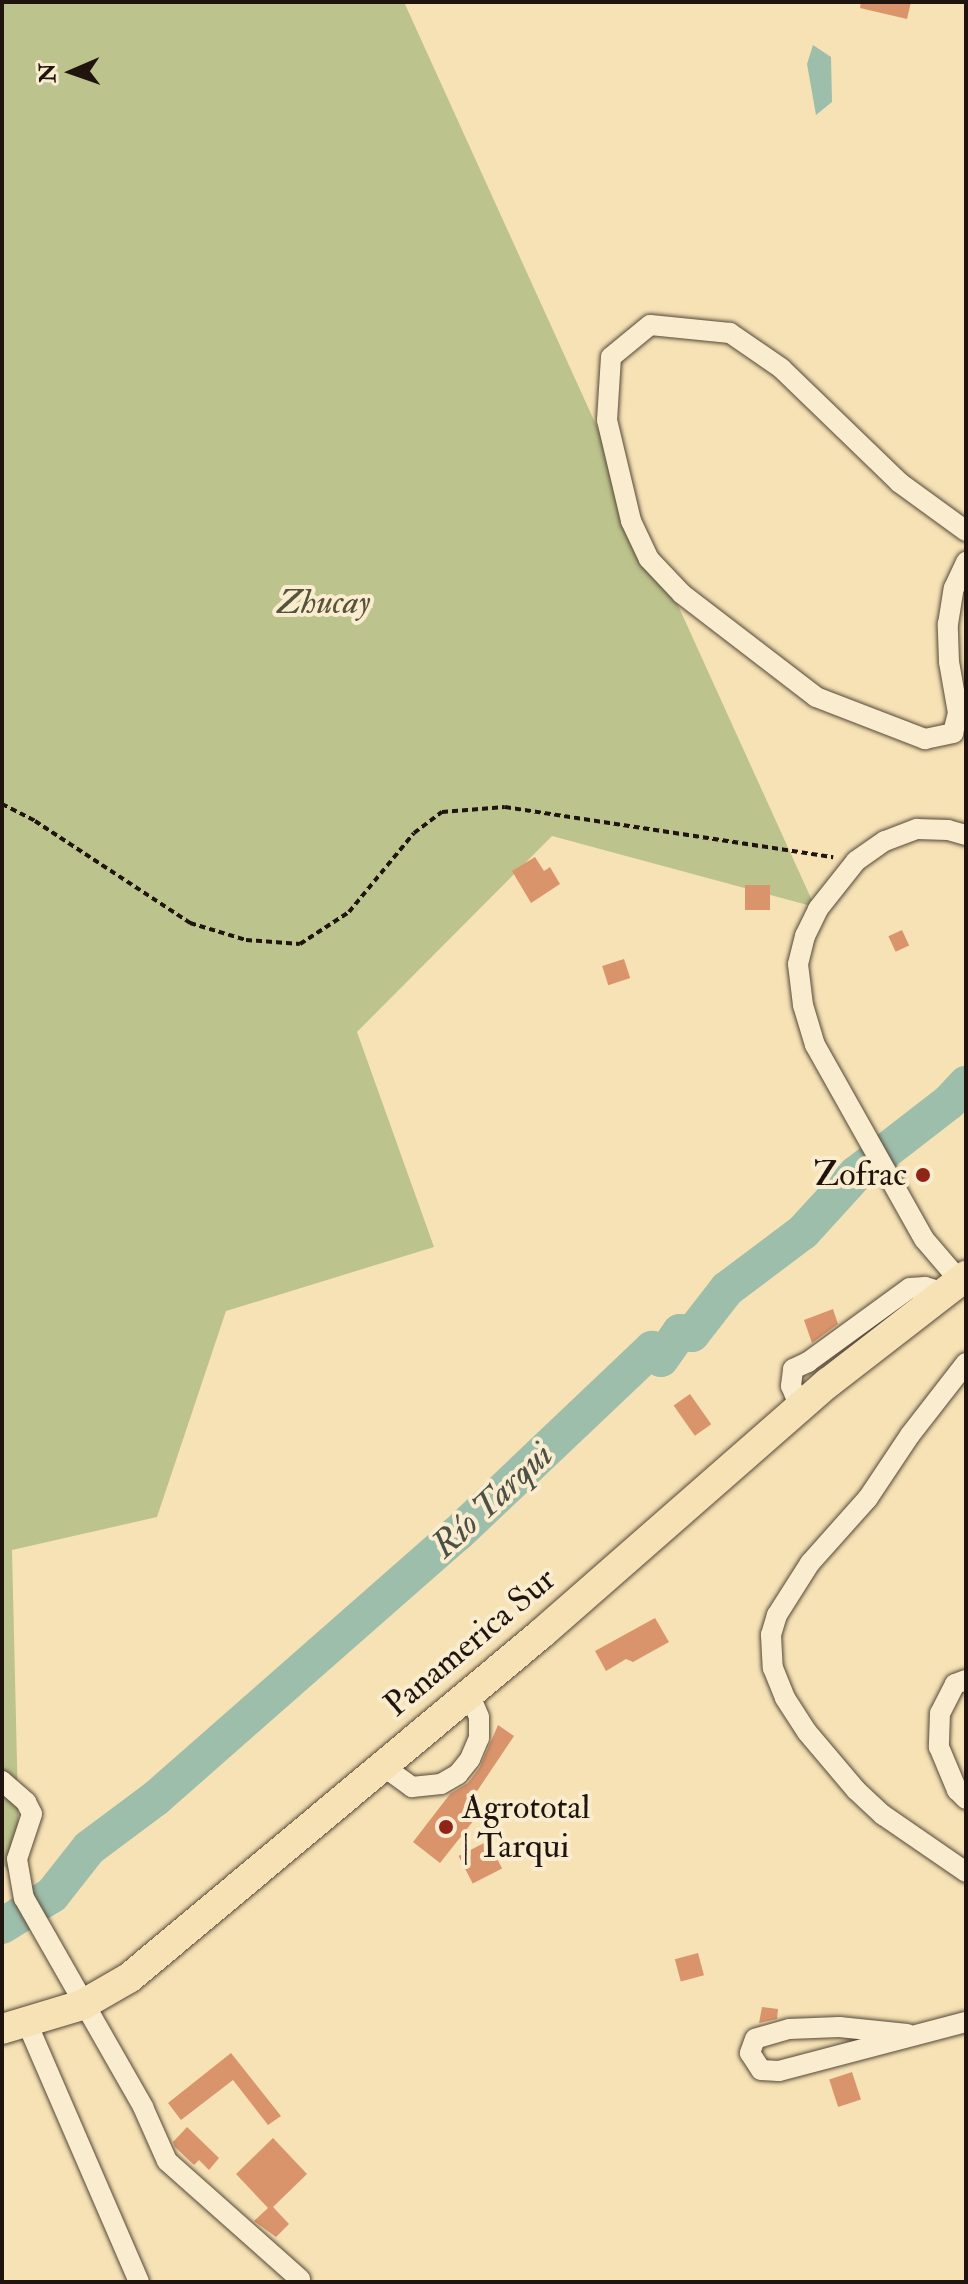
<!DOCTYPE html>
<html>
<head>
<meta charset="utf-8">
<style>
  body { margin:0 }
  #map { position:relative; width:968px; height:2284px; overflow:hidden; background:#f6e2b5; font-family:"IM FELL Double Pica",serif }
  div>[style] { position:absolute }
  [style*='--x'] { left:calc(var(--x)*1px); top:calc(var(--y)*1px); width:calc(var(--w)*1px); rotate:calc(var(--a)*1deg) }
  .green>* { inset:0; background:#bdc38d }
  .water>* { inset:0; background:#9dbeab }
  .river>* { height:36px; margin:-18px; padding:0 18px; transform-origin:18px; border-radius:18px; background:#9dbeab }
  .building>* { inset:0; background:#da946c; transform-origin:0 0 }
  .path>* { height:4px; margin-top:-2px; transform-origin:0; background:repeating-linear-gradient(90deg,#20150e 0 6px,transparent 0 10px) }
  .roads { filter:drop-shadow(0 0 2px #564838) drop-shadow(0 0 2px #564838) }
  .minor>* { height:20px; margin:-10px; padding:0 10px; transform-origin:10px; border-radius:10px; background:#f9eccf }
  .highway>* { height:30px; margin:-15px; padding:0 15px; transform-origin:15px; border-radius:15px; background:#f6e2b5 }
  .dots>* { width:22px; height:22px; translate:-50% -50%; box-sizing:border-box; border:4px solid #f9eccf; border-radius:50% }
  span { translate:-50% -50%; white-space:nowrap; text-align:center; line-height:1.15; -webkit-text-stroke:8px #f9eccf; paint-order:stroke }
  .park-label { font-size:34px; color:#57523a; font-style:italic }
  .poi-label { font-size:34px; color:#20150e }
  .right { translate:-100% -50%; text-align:right }
  .left { translate:0 -50%; text-align:left }
  .street-label { font-size:34px; color:#20150e }
  .water-label { font-size:36px; color:#4c5045; font-style:italic }
  .frame { position:absolute; inset:0; border:4px solid #20150e; pointer-events:none }
  .north { position:absolute; left:32px; top:32px; width:80px; height:80px; -webkit-text-stroke:6px #f9eccf; paint-order:stroke; rotate:268deg; font-size:22px; font-weight:700; line-height:32px; text-align:center; color:#20150e }
  .north::after { content:''; display:block; margin:auto; width:28px; height:36px; background:#20150e; clip-path:polygon(50% 0,100% 100%,50% 72%,0 100%) }
</style>
</head>
<body>
<div id="map">
  <div class="green">
    <div style="clip-path:polygon(2px 2px,404px 2px,815px 907px,552px 836px,357px 1032px,434px 1247px,226px 1311px,157px 1517px,12px 1550px,20px 1891px,2px 1862px)"></div>
  </div>
  <div class="water">
    <div style="clip-path:polygon(813px 45px,831px 57px,832px 102px,816px 115px,807px 64px)"></div>
  </div>
  <div class="river">
    <div style="--x:2;--y:1926;--w:59;--a:-31.8"></div>
    <div style="--x:52;--y:1895;--w:60;--a:-51.8"></div>
    <div style="--x:89;--y:1848;--w:84;--a:-36.7"></div>
    <div style="--x:156;--y:1798;--w:400;--a:-41.3"></div>
    <div style="--x:457;--y:1534;--w:269;--a:-43.5"></div>
    <div style="--x:652;--y:1349;--w:13;--a:48"></div>
    <div style="--x:661;--y:1359;--w:33;--a:-55"></div>
    <div style="--x:680;--y:1332;--w:12;--a:9"></div>
    <div style="--x:692;--y:1334;--w:57;--a:-52.1"></div>
    <div style="--x:727;--y:1289;--w:95;--a:-36.9"></div>
    <div style="--x:803;--y:1232;--w:79;--a:-47.6"></div>
    <div style="--x:856;--y:1174;--w:118;--a:-37.7"></div>
    <div style="--x:949;--y:1102;--w:25;--a:-47"></div>
  </div>
  <div class="building">
    <div style="clip-path:polygon(861px 2px,911px 2px,907px 19px,860px 8px)"></div>
    <div style="clip-path:polygon(535px 857px,544px 871px,550px 867px,560px 884px,531px 903px,512px 871px)"></div>
    <div style="left:745px;top:885px;width:25px;height:25px"></div>
    <div style="left:902px;top:930px;width:17px;height:15px;rotate:65deg"></div>
    <div style="left:624px;top:959px;width:20px;height:23px;rotate:72deg"></div>
    <div style="clip-path:polygon(833px 1309px,838px 1324px,812px 1343px,804px 1320px)"></div>
    <div style="left:690px;top:1394px;width:37px;height:20px;rotate:55deg"></div>
    <div style="clip-path:polygon(655px 1618px,669px 1642px,633px 1662px,626px 1659px,606px 1671px,595px 1651px)"></div>
    <div style="clip-path:polygon(498px 1725px,514px 1736px,463px 1812px,474px 1820px,440px 1863px,413px 1842px,450px 1794px,468px 1783px,480px 1767px)"></div>
    <div style="left:488px;top:1841px;width:31px;height:33px;rotate:63deg"></div>
    <div style="left:698px;top:1953px;width:23px;height:24px;rotate:75deg"></div>
    <div style="clip-path:polygon(762px 2007px,778px 2009px,777px 2019px,759px 2023px)"></div>
    <div style="clip-path:polygon(231px 2053px,281px 2116px,268px 2125px,233px 2080px,181px 2120px,168px 2103px)"></div>
    <div style="left:852px;top:2072px;width:29px;height:24px;rotate:72deg"></div>
    <div style="clip-path:polygon(187px 2127px,219px 2158px,209px 2170px,199px 2160px,194px 2165px,175px 2147px,173px 2142px)"></div>
    <div style="clip-path:polygon(273px 2138px,307px 2174px,273px 2207px,289px 2224px,276px 2237px,254px 2221px,268px 2208px,236px 2174px)"></div>
  </div>
  <div class="path">
    <div style="--x:2;--y:804;--w:37;--a:27"></div>
    <div style="--x:35;--y:821;--w:186;--a:33.3"></div>
    <div style="--x:190;--y:923;--w:59;--a:16.9"></div>
    <div style="--x:246;--y:940;--w:54;--a:4.2"></div>
    <div style="--x:300;--y:944;--w:59;--a:-33.1"></div>
    <div style="--x:349;--y:912;--w:102;--a:-50.6"></div>
    <div style="--x:414;--y:833;--w:35;--a:-37"></div>
    <div style="--x:442;--y:812;--w:63;--a:-4.5"></div>
    <div style="--x:505;--y:807;--w:332;--a:8.7"></div>
  </div>
  <div class="roads">
    <div class="minor">
      <div style="--x:966;--y:531;--w:82;--a:-144"></div>
      <div style="--x:900;--y:483;--w:165;--a:-136"></div>
      <div style="--x:781;--y:368;--w:62;--a:-145.5"></div>
      <div style="--x:730;--y:333;--w:80;--a:-174.3"></div>
      <div style="--x:650;--y:325;--w:50;--a:140.6"></div>
      <div style="--x:611;--y:357;--w:63;--a:93.6"></div>
      <div style="--x:607;--y:420;--w:104;--a:76.6"></div>
      <div style="--x:631;--y:521;--w:42;--a:64.7"></div>
      <div style="--x:649;--y:559;--w:48;--a:46.7"></div>
      <div style="--x:682;--y:594;--w:169;--a:37.5"></div>
      <div style="--x:816;--y:697;--w:117;--a:21.1"></div>
      <div style="--x:925;--y:739;--w:29;--a:-12"></div>
      <div style="--x:953;--y:733;--w:21;--a:-76"></div>
      <div style="--x:958;--y:713;--w:52;--a:-100"></div>
      <div style="--x:949;--y:662;--w:38;--a:-92"></div>
      <div style="--x:948;--y:624;--w:36;--a:-81"></div>
      <div style="--x:954;--y:588;--w:29;--a:-65"></div>
      <div style="--x:960;--y:1281;--w:55;--a:-130.6"></div>
      <div style="--x:924;--y:1239;--w:223;--a:-119.3"></div>
      <div style="--x:815;--y:1045;--w:42;--a:-106.7"></div>
      <div style="--x:803;--y:1005;--w:41;--a:-97"></div>
      <div style="--x:798;--y:964;--w:29;--a:-76"></div>
      <div style="--x:805;--y:936;--w:30;--a:-64"></div>
      <div style="--x:818;--y:909;--w:61;--a:-51.6"></div>
      <div style="--x:856;--y:861;--w:35;--a:-35"></div>
      <div style="--x:885;--y:841;--w:34;--a:-21"></div>
      <div style="--x:917;--y:829;--w:31;--a:2"></div>
      <div style="--x:948;--y:830;--w:19;--a:16"></div>
      <div style="--x:966;--y:1363;--w:91;--a:127.9"></div>
      <div style="--x:910;--y:1435;--w:76;--a:123.7"></div>
      <div style="--x:868;--y:1498;--w:87;--a:131.7"></div>
      <div style="--x:810;--y:1563;--w:62;--a:122.4"></div>
      <div style="--x:777;--y:1615;--w:21;--a:107"></div>
      <div style="--x:771;--y:1635;--w:33;--a:87"></div>
      <div style="--x:773;--y:1668;--w:32;--a:68"></div>
      <div style="--x:785;--y:1698;--w:40;--a:57.1"></div>
      <div style="--x:807;--y:1732;--w:76;--a:49.8"></div>
      <div style="--x:856;--y:1790;--w:37;--a:43"></div>
      <div style="--x:883;--y:1815;--w:101;--a:34.5"></div>
      <div style="--x:800;--y:1407;--w:23;--a:-113"></div>
      <div style="--x:791;--y:1386;--w:17;--a:-83"></div>
      <div style="--x:793;--y:1369;--w:17;--a:-25"></div>
      <div style="--x:808;--y:1362;--w:126;--a:-36"></div>
      <div style="--x:910;--y:1288;--w:15;--a:-4"></div>
      <div style="--x:925;--y:1287;--w:21;--a:17"></div>
      <div style="--x:966;--y:1680;--w:12;--a:160"></div>
      <div style="--x:955;--y:1684;--w:33;--a:117"></div>
      <div style="--x:940;--y:1713;--w:34;--a:92"></div>
      <div style="--x:939;--y:1747;--w:47;--a:67.3"></div>
      <div style="--x:957;--y:1790;--w:13;--a:45"></div>
      <div style="--x:383;--y:1766;--w:36;--a:36"></div>
      <div style="--x:412;--y:1787;--w:29;--a:-6"></div>
      <div style="--x:441;--y:1784;--w:20;--a:-30"></div>
      <div style="--x:458;--y:1774;--w:19;--a:-51"></div>
      <div style="--x:470;--y:1759;--w:23;--a:-67"></div>
      <div style="--x:479;--y:1738;--w:21;--a:-90"></div>
      <div style="--x:479;--y:1717;--w:25;--a:-113"></div>
      <div style="--x:2;--y:1781;--w:32;--a:41"></div>
      <div style="--x:26;--y:1802;--w:13;--a:63"></div>
      <div style="--x:32;--y:1814;--w:47;--a:108.4"></div>
      <div style="--x:17;--y:1859;--w:40;--a:80"></div>
      <div style="--x:24;--y:1898;--w:241;--a:60.3"></div>
      <div style="--x:143;--y:2107;--w:59;--a:66"></div>
      <div style="--x:167;--y:2161;--w:178;--a:41.6"></div>
      <div style="--x:27;--y:2023;--w:282;--a:66.6"></div>
      <div style="--x:907;--y:2034;--w:68;--a:-174.1"></div>
      <div style="--x:839;--y:2027;--w:50;--a:177.7"></div>
      <div style="--x:789;--y:2029;--w:35;--a:164"></div>
      <div style="--x:755;--y:2039;--w:15;--a:110"></div>
      <div style="--x:750;--y:2053;--w:20;--a:57"></div>
      <div style="--x:761;--y:2070;--w:18;--a:3"></div>
      <div style="--x:779;--y:2071;--w:193;--a:-14.7"></div>
    </div>
    <div class="highway">
      <div style="--x:2;--y:2029;--w:84;--a:-16.7"></div>
      <div style="--x:82;--y:2005;--w:54;--a:-29.9"></div>
      <div style="--x:129;--y:1978;--w:538;--a:-39.87"></div>
      <div style="--x:542;--y:1633;--w:380;--a:-41.2"></div>
      <div style="--x:828;--y:1383;--w:175;--a:-37.8"></div>
    </div>
  </div>
  <div class="dots">
    <div style="left:923px;top:1175px;background:#8f2418"></div>
    <div style="left:446px;top:1827px;background:#8f2418"></div>
  </div>
  <div class="park-label">
    <span style="left:324px;top:603px">Zhucay</span>
  </div>
  <div class="poi-label">
    <span class="right" style="left:907px;top:1175px">Zofrac</span>
    <span class="left" style="left:462px;top:1827px">Agrototal<br>| Tarqui</span>
  </div>
  <div class="street-label">
    <span style="left:470px;top:1642px;rotate:-40deg">Panamerica Sur</span>
  </div>
  <div class="water-label">
    <span style="left:492px;top:1500px;rotate:-43deg">Río Tarqui</span>
  </div>
  <div class="frame"></div>
  <div class="north">N</div>
</div>
</body>
</html>
